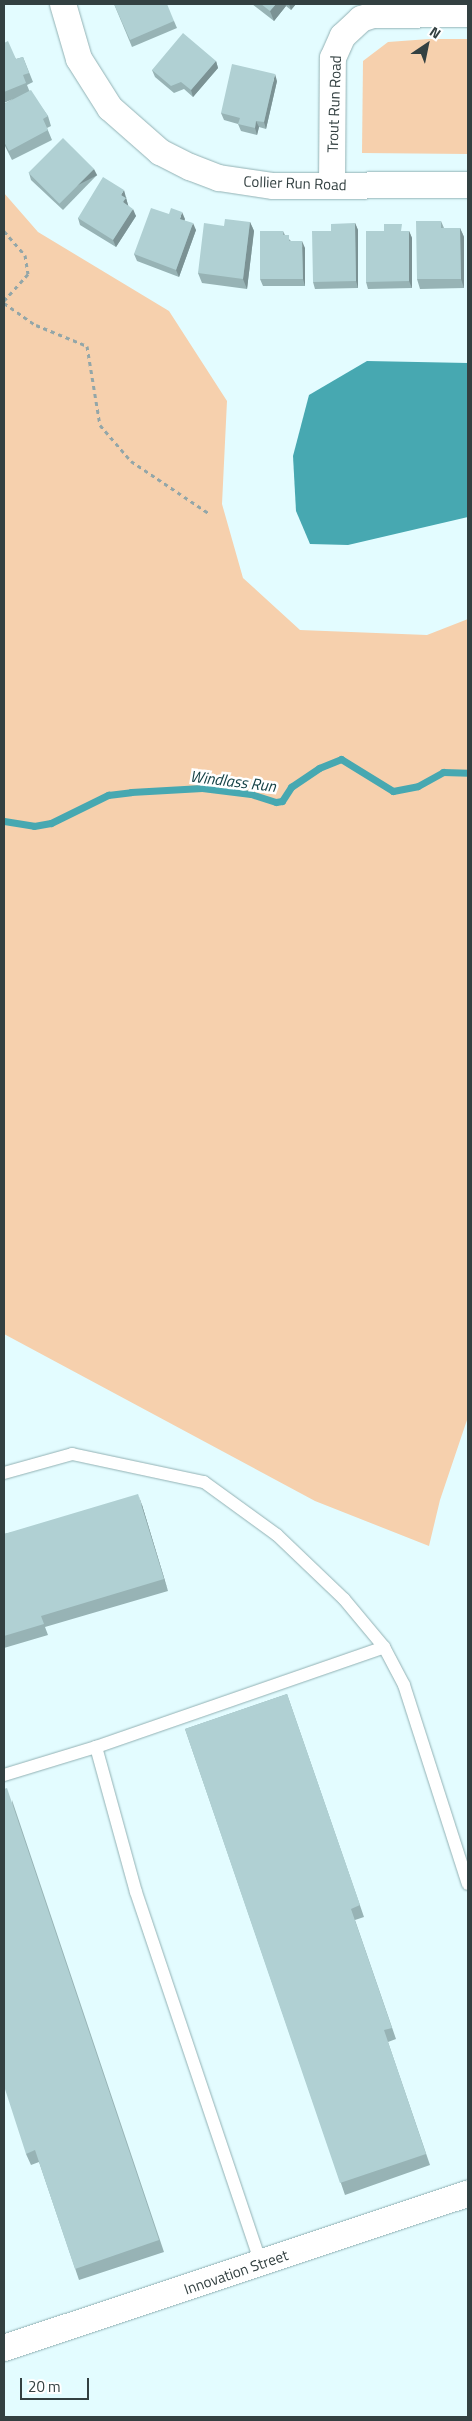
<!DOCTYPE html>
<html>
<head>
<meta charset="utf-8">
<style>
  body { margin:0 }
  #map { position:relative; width:472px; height:2421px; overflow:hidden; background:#e3fcff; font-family:"Titillium Web",sans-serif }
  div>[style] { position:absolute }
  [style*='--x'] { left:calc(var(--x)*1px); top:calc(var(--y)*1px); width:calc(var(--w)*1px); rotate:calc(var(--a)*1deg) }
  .green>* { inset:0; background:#f6d0ad }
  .water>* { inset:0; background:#47a8b1 }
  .stream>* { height:7px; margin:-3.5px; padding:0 3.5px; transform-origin:3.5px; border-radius:3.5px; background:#47a8b1 }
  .path>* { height:3px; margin-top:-1.5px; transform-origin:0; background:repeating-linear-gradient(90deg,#93a6a8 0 4px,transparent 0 8px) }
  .roads { filter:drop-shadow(0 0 1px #92b1b4) drop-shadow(0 0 1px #92b1b4) }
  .service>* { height:12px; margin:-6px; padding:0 6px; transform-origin:6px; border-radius:6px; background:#fff }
  .minor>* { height:26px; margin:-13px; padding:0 13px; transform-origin:13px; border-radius:13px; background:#fff }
  .wall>* { inset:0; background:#97b3b5 }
  .shaded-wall>* { inset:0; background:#7b9294; transform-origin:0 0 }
  .building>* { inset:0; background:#b0d0d3; transform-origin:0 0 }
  span { translate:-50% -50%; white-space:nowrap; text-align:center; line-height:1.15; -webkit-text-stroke:5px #fff; paint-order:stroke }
  .street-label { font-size:15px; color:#334041 }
  .water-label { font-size:16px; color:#144145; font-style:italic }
  .frame { position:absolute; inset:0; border:5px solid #334041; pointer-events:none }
  .north { position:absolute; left:402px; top:20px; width:50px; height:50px; -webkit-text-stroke:4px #fff; paint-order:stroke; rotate:34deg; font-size:14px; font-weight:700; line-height:20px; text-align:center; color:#334041 }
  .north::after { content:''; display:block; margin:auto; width:18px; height:22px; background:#334041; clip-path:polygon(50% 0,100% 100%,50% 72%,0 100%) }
  .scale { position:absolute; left:20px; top:2378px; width:69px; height:22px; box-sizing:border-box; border:2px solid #334041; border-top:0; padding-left:6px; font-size:15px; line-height:18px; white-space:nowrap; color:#334041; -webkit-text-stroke:4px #fff; paint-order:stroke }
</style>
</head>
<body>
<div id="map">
  <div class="green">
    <div style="clip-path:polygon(429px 39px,468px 39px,468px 154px,362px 153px,363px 61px,388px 42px)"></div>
    <div style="clip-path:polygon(4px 193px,38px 232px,169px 311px,227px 401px,222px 504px,243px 578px,300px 630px,427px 635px,468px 619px,468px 1417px,440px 1500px,429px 1546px,315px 1501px,4px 1334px)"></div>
  </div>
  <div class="water">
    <div style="clip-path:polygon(367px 361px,468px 363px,468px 517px,348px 545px,310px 544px,296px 511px,293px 456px,309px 395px)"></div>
  </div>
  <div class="stream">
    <div style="--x:4;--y:821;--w:30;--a:9"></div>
    <div style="--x:34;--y:826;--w:17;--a:-10"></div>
    <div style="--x:51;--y:823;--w:64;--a:-26.2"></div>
    <div style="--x:108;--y:795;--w:23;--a:-7"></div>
    <div style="--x:131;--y:792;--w:71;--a:-3.2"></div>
    <div style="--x:202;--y:788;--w:49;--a:7"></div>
    <div style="--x:251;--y:794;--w:26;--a:18"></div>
    <div style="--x:276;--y:802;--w:6;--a:-9"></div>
    <div style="--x:282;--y:801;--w:17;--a:-57"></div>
    <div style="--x:291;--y:787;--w:34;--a:-34"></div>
    <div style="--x:319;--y:768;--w:24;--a:-22"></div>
    <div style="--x:341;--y:759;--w:61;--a:31.6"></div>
    <div style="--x:393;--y:791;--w:25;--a:-11"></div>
    <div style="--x:418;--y:786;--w:29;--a:-29"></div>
    <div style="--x:443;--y:772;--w:25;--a:2"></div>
  </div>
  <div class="path">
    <div style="--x:4;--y:231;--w:32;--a:49"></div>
    <div style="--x:25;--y:255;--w:19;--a:81"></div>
    <div style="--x:28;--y:274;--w:36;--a:132"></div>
    <div style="--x:4;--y:303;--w:39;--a:35"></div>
    <div style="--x:36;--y:325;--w:55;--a:22.4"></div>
    <div style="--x:87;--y:346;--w:80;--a:80.7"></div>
    <div style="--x:100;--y:425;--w:48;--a:49.3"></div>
    <div style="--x:131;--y:461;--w:95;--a:33.9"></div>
  </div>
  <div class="roads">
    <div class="service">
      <div style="--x:4;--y:1473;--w:71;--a:-15.6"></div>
      <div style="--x:72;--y:1454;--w:135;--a:12"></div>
      <div style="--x:204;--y:1482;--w:90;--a:36"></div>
      <div style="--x:277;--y:1535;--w:93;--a:43.7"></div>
      <div style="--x:344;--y:1599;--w:62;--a:50.2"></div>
      <div style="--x:384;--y:1647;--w:43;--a:62.2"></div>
      <div style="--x:404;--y:1685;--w:209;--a:72.2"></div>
      <div style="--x:96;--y:1747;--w:150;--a:74.6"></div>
      <div style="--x:136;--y:1892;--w:392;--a:71.4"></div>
      <div style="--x:4;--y:1775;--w:96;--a:-16.9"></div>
      <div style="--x:96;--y:1747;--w:305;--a:-19.1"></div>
    </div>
    <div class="minor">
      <div style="--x:63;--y:4;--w:57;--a:73.8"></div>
      <div style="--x:79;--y:59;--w:58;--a:57.7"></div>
      <div style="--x:110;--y:108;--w:67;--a:41.3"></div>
      <div style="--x:160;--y:152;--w:34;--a:27"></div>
      <div style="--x:190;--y:167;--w:31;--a:21"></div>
      <div style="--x:219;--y:178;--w:55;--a:8.4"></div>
      <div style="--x:273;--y:186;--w:195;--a:-0.3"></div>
      <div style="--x:332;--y:186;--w:128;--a:-89.6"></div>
      <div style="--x:333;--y:58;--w:24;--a:-66"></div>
      <div style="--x:343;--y:36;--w:25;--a:-43"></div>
      <div style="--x:361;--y:19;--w:13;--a:-18"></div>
      <div style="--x:373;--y:15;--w:95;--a:-0.6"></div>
      <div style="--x:4;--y:2348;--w:489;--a:-18.4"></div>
    </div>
  </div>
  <div class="wall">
    <div style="clip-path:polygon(114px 4px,174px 21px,177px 28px,132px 47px)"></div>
    <div style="clip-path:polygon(252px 4px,296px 4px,291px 10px,286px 6px,274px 21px)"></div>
    <div style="clip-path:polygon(4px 43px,16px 59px,23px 57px,33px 82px,27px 85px,29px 90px,48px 116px,51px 126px,47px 128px,52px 140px,12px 160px,5px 146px,4px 146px,4px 104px,13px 99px,4px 103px)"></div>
    <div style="clip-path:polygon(216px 61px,218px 68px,193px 97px,184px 89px,174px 93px,155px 77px,152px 70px)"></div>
    <div style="clip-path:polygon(277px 81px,266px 129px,259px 127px,257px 135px,241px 131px,238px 124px,224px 120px,221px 113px)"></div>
    <div style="clip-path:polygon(29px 173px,97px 175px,63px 210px,31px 180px)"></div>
    <div style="clip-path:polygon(127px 197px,126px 198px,128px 205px,136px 216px,116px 247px,80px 225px,78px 218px)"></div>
    <div style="clip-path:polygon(169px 214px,185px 219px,184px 220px,196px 230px,179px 277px,137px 261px,134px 254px)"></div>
    <div style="clip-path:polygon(441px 221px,444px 228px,460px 228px,464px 237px,464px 288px,420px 289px,417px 279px)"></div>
    <div style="clip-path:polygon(250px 222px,254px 231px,247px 289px,202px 283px,198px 273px,224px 226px)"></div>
    <div style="clip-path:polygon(355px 223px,358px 230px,358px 288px,315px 289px,313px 282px)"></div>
    <div style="clip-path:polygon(283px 231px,285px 235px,291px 241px,305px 248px,305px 286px,263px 286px,260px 279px)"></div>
    <div style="clip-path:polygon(384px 231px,409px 231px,412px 238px,412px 288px,368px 289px,366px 282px)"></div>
    <div style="clip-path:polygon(142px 1505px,168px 1591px,45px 1627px,48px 1635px,4px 1648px,4px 1534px)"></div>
    <div style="clip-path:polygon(287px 1694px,364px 1917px,355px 1920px,396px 2039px,388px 2042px,430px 2165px,345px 2195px,185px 1729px)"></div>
    <div style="clip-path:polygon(12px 1800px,164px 2252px,79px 2280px,39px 2162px,31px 2165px,26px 2154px)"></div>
  </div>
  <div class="shaded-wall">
    <div style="clip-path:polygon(276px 4px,285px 4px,286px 6px,274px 21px,270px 11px)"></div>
    <div style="clip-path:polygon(289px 4px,296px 4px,291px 10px)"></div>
    <div style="clip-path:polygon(216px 61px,218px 68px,193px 97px,191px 90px)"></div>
    <div style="clip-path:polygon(275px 74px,277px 81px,266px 129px,264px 122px)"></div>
    <div style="clip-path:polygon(256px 121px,259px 127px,257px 135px,255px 128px)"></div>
    <div style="left:94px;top:169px;width:7px;height:49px;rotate:63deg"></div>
    <div style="clip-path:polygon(124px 190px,128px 205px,126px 209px,121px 195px)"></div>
    <div style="clip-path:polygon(133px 209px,136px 216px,116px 247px,113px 240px)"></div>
    <div style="clip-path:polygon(182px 212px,185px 219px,182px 226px,180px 219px)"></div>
    <div style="clip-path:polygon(250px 222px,254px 231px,247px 289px,243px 279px)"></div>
    <div style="clip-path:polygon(193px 223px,196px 230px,179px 277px,176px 270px)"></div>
    <div style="clip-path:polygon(355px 223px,358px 230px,358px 288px,356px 281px)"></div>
    <div style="clip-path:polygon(460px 228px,464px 237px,464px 288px,461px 279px)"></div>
    <div style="clip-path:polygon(409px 231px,412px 238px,412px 288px,409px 281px)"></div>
    <div style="clip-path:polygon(302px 241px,305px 248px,305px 286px,303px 279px)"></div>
    <div style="clip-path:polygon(138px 1494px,142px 1505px,168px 1591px,164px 1579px)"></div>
  </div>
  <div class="building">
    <div style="clip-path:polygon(114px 4px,167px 4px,174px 21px,130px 40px)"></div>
    <div style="clip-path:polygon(261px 4px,276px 4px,270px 11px)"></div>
    <div style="clip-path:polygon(183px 33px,216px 61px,191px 90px,181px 82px,171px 86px,152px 70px)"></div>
    <div style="clip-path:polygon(8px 41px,16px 59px,23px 57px,29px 73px,23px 75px,26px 83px,4px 92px,4px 43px)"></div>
    <div style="clip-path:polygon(232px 64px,275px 74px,264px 122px,256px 121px,255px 128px,238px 124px,240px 118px,221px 113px)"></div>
    <div style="clip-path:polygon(31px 90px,48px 116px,43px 119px,48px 130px,9px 151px,4px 142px,4px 104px)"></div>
    <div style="left:63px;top:138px;width:44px;height:49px;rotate:45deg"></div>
    <div style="clip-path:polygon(103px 177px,124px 190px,121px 195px,126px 198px,123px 202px,133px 209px,113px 240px,78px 218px)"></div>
    <div style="clip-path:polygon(151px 208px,169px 214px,171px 208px,182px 212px,180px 219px,193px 223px,176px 270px,134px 254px)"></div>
    <div style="clip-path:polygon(225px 219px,250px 222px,243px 279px,198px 273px,204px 223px,224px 226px)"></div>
    <div style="clip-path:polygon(416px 221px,441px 221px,441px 228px,460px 228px,461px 279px,417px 279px)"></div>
    <div style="clip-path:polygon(355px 223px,356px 281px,313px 282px,312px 231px,331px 231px,331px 224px)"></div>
    <div style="clip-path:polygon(384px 224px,402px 224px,401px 231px,409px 231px,409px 281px,366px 282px,366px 231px,384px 231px)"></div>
    <div style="clip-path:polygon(260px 231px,283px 231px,283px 235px,289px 235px,289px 241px,302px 241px,303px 279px,260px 279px)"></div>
    <div style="clip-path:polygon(138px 1494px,164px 1579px,41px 1616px,44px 1624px,4px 1636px,4px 1534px)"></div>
    <div style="clip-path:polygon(287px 1694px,360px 1905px,351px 1909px,392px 2028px,384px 2030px,426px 2154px,340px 2183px,185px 1729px)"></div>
    <div style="clip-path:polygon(7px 1788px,159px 2240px,75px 2269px,35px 2150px,26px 2154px,4px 2086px,4px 1789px)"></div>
  </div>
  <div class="street-label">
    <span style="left:334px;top:104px;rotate:-88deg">Trout Run Road</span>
    <span style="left:295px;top:183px;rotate:2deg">Collier Run Road</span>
    <span style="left:236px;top:2272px;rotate:-19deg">Innovation Street</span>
  </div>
  <div class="water-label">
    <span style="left:233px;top:781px;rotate:7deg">Windlass Run</span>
  </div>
  <div class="frame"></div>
  <div class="north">N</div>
  <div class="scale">20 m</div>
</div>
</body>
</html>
